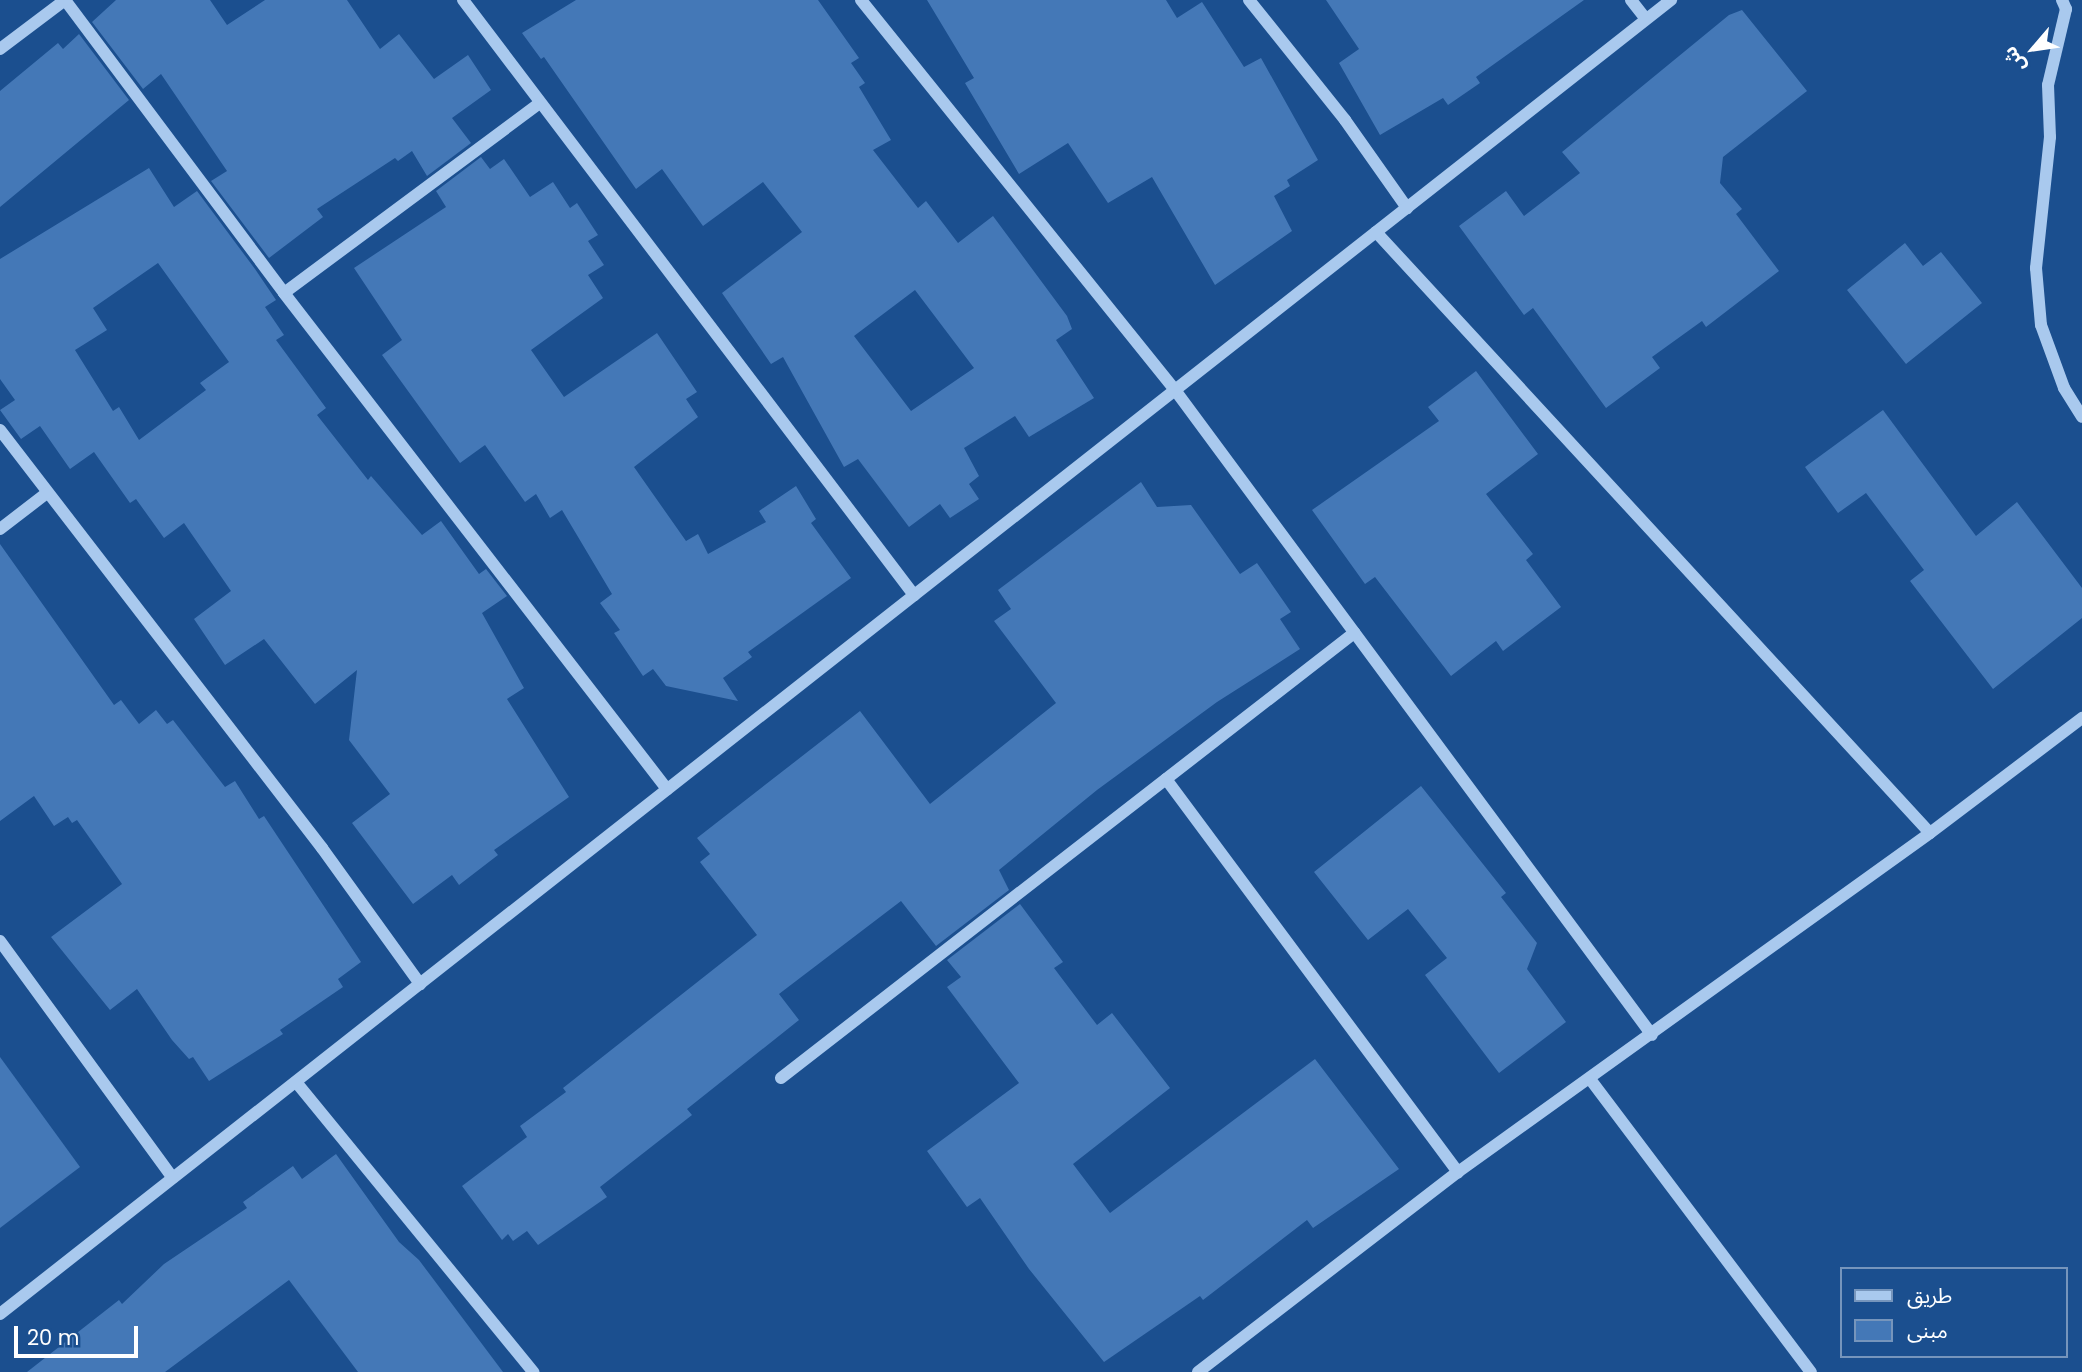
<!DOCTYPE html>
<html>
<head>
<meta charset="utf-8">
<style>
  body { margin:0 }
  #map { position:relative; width:2082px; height:1372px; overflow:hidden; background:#1b4f8f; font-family:Poppins,"Noto Sans Arabic",sans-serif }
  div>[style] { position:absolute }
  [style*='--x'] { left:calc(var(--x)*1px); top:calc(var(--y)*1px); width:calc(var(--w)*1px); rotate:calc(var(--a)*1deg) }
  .building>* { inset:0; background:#4478b7 }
  .minor>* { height:12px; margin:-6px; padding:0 6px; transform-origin:6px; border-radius:6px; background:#a9c9ee }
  span { translate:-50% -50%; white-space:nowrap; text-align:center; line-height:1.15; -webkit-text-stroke:5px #1b4f8f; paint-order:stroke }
  .legend { position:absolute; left:1840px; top:1267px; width:228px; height:91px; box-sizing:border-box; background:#1b4f8f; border:2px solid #7695bc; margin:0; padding:9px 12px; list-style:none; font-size:21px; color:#fff }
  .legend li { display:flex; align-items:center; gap:14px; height:35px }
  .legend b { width:35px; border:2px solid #7695bc }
  .north { position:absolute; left:1998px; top:14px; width:70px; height:70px; -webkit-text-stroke:5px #1b4f8f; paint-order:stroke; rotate:241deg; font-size:19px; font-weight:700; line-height:28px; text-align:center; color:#fff }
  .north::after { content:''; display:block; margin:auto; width:24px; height:32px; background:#fff; clip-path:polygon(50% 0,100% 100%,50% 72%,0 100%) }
  .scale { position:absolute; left:14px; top:1326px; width:124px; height:32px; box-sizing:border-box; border:4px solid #fff; border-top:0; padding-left:9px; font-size:21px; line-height:24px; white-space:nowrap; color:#fff; -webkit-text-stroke:5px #1b4f8f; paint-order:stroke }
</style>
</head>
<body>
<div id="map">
  <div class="building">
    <div style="clip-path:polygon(116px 0,210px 0,227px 25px,265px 0,347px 0,380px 49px,399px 34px,434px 79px,468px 55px,491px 90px,452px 118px,471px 143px,427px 176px,412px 151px,398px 161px,395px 158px,317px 209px,323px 217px,269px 258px,211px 181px,227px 171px,161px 74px,143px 89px,92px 22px)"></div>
    <div style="clip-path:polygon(evenodd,576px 0,818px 0,859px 58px,851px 63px,865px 83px,859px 87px,891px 140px,873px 150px,918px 208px,926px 201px,958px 243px,993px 216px,1067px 316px,1072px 329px,1056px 340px,1094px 398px,1029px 437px,1015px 416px,964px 448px,979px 476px,969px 484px,979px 499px,950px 518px,940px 504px,909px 527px,858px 459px,844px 467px,783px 357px,771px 364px,722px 293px,802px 232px,763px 182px,703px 226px,662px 169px,636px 189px,544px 57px,541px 59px,522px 33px,576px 0,915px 290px,974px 368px,911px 411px,854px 336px,915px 290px)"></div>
    <div style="clip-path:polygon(927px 0,1166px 0,1177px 18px,1202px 2px,1244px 67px,1261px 58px,1318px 160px,1287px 180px,1290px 186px,1274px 196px,1292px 231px,1215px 285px,1152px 177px,1108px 203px,1068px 143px,1019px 174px,965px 83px,974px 78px)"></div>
    <div style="clip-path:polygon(1326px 0,1584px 0,1476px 77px,1480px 83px,1448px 105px,1443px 98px,1380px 135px,1339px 63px,1359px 49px)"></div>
    <div style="clip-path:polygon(1742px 10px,1807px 91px,1723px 157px,1720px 183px,1742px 209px,1736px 214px,1779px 271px,1706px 327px,1702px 321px,1652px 357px,1660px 368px,1606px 408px,1533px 308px,1524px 315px,1459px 226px,1506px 191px,1524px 216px,1580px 173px,1562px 152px,1729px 15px)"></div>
    <div style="clip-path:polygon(79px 34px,129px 100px,0 207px,0 91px,58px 43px,63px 49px)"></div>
    <div style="clip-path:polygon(481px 157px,490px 169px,504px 159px,530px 197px,553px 182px,570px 208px,577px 203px,598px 235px,588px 241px,604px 265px,588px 275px,603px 298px,531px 350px,564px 397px,657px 333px,697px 392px,686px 399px,698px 417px,634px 467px,686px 541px,698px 534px,708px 554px,766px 522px,759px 511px,796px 486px,816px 519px,811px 523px,851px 578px,748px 652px,752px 657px,723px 678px,738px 701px,666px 686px,653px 669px,643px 676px,614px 633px,620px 630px,600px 603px,612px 594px,562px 510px,550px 518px,536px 494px,525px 502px,485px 445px,460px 463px,382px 355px,402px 340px,354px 268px,446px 207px,436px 191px)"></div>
    <div style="clip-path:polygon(evenodd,149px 168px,174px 207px,197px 191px,255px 269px,276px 300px,265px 307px,284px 335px,276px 340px,326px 408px,317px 415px,368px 480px,371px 476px,422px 535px,441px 521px,479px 574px,486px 569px,507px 596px,482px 613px,524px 688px,507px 699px,569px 797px,494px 850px,498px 855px,459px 885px,452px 875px,413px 904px,352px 823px,390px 794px,349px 740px,357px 670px,315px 704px,264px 639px,225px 665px,194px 619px,231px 591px,184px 523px,164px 538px,136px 499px,130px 503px,94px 452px,70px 469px,40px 426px,21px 439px,0 410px,15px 400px,0 379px,0 259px,149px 168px,158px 263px,229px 362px,200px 383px,206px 390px,139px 440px,119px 407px,113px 411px,75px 350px,107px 330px,93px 308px,158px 263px)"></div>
    <div style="clip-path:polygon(1905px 243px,1923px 266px,1941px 252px,1982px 303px,1906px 364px,1847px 290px)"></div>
    <div style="clip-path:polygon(1476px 371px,1538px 454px,1486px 494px,1533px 554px,1526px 560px,1561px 607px,1503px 651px,1496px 641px,1451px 676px,1375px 577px,1365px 584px,1312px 510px,1439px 421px,1428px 407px)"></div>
    <div style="clip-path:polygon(1883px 410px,1976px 536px,2017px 502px,2082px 588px,2082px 618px,1993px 689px,1910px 581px,1924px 570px,1866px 493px,1838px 513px,1805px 467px)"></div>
    <div style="clip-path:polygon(1141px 482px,1157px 507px,1191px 505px,1240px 574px,1257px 563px,1291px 612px,1280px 619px,1300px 649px,1217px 702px,1097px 790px,999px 870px,1009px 890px,936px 946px,901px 901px,779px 994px,799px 1020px,687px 1109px,692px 1115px,600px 1187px,607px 1197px,538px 1245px,527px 1231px,513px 1241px,508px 1234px,502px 1240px,462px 1186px,527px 1137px,520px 1126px,566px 1092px,563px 1088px,757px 935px,700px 862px,710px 854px,697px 838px,860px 711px,930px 804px,1056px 703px,994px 621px,1011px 609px,998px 590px)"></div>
    <div style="clip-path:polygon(0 544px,114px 705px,121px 700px,139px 724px,156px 710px,167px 724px,173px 720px,225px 787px,235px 781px,259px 819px,264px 816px,361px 962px,338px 979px,343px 987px,280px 1030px,283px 1034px,209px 1081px,193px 1057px,189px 1059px,172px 1040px,137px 989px,110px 1010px,51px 937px,122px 884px,77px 820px,72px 823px,68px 817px,54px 826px,34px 796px,0 821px)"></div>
    <div style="clip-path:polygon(1421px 786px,1506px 893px,1501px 897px,1537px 943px,1527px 969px,1566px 1022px,1499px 1073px,1425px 975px,1447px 958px,1408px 909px,1368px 940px,1314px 872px)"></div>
    <div style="clip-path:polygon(1020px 904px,1063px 962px,1054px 968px,1097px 1025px,1112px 1013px,1170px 1088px,1073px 1164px,1110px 1213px,1315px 1059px,1399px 1169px,1313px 1228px,1307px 1220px,1203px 1300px,1200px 1296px,1104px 1362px,1029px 1269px,980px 1198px,967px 1207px,927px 1151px,1019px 1083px,947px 987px,961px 977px,947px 960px)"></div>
    <div style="clip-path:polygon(0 1057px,80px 1167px,0 1228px)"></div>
    <div style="clip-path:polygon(336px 1154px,399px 1242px,419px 1260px,503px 1372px,358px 1372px,289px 1280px,165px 1372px,27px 1372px,119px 1300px,122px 1304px,164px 1264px,247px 1208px,243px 1202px,293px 1166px,302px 1179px)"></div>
  </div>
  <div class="minor">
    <div style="--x:65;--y:0;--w:366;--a:53.2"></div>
    <div style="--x:284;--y:293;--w:627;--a:52.33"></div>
    <div style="--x:463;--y:0;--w:747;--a:52.84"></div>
    <div style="--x:861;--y:0;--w:501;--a:51.16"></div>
    <div style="--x:1175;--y:390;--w:802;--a:53.52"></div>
    <div style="--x:1249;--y:0;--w:154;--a:51.3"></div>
    <div style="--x:1345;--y:120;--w:108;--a:54.8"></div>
    <div style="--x:1631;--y:0;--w:24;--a:52"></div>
    <div style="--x:2062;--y:0;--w:10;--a:66"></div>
    <div style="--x:2066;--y:9;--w:78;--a:103.3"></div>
    <div style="--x:2048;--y:85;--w:52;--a:87.8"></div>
    <div style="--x:2050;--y:137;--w:132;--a:96.1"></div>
    <div style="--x:2036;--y:268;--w:57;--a:85"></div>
    <div style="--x:2041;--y:325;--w:67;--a:69.9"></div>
    <div style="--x:2064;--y:388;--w:34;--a:58"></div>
    <div style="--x:0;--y:49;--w:81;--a:-37"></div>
    <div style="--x:1376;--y:232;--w:817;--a:47.33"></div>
    <div style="--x:284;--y:293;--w:319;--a:-36.6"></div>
    <div style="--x:0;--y:430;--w:528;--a:52.39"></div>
    <div style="--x:322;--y:848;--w:168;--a:54.2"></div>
    <div style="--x:0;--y:529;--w:59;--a:-37.5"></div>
    <div style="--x:1166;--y:779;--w:490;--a:53.4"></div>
    <div style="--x:0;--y:941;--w:293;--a:53.9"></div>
    <div style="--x:781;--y:1078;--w:726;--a:-37.83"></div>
    <div style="--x:1590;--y:1079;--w:367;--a:53"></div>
    <div style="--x:296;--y:1082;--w:375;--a:50.7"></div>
    <div style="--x:0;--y:1314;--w:2126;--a:-38.18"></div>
    <div style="--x:1198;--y:1372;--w:328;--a:-37.6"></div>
    <div style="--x:1458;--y:1172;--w:581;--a:-35.69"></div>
    <div style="--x:1930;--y:833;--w:191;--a:-37.1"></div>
  </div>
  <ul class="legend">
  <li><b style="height:9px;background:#a9c9ee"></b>طريق</li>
  <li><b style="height:19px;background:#4478b7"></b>مبنى</li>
  </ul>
  <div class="north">ش</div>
  <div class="scale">20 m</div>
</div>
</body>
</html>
